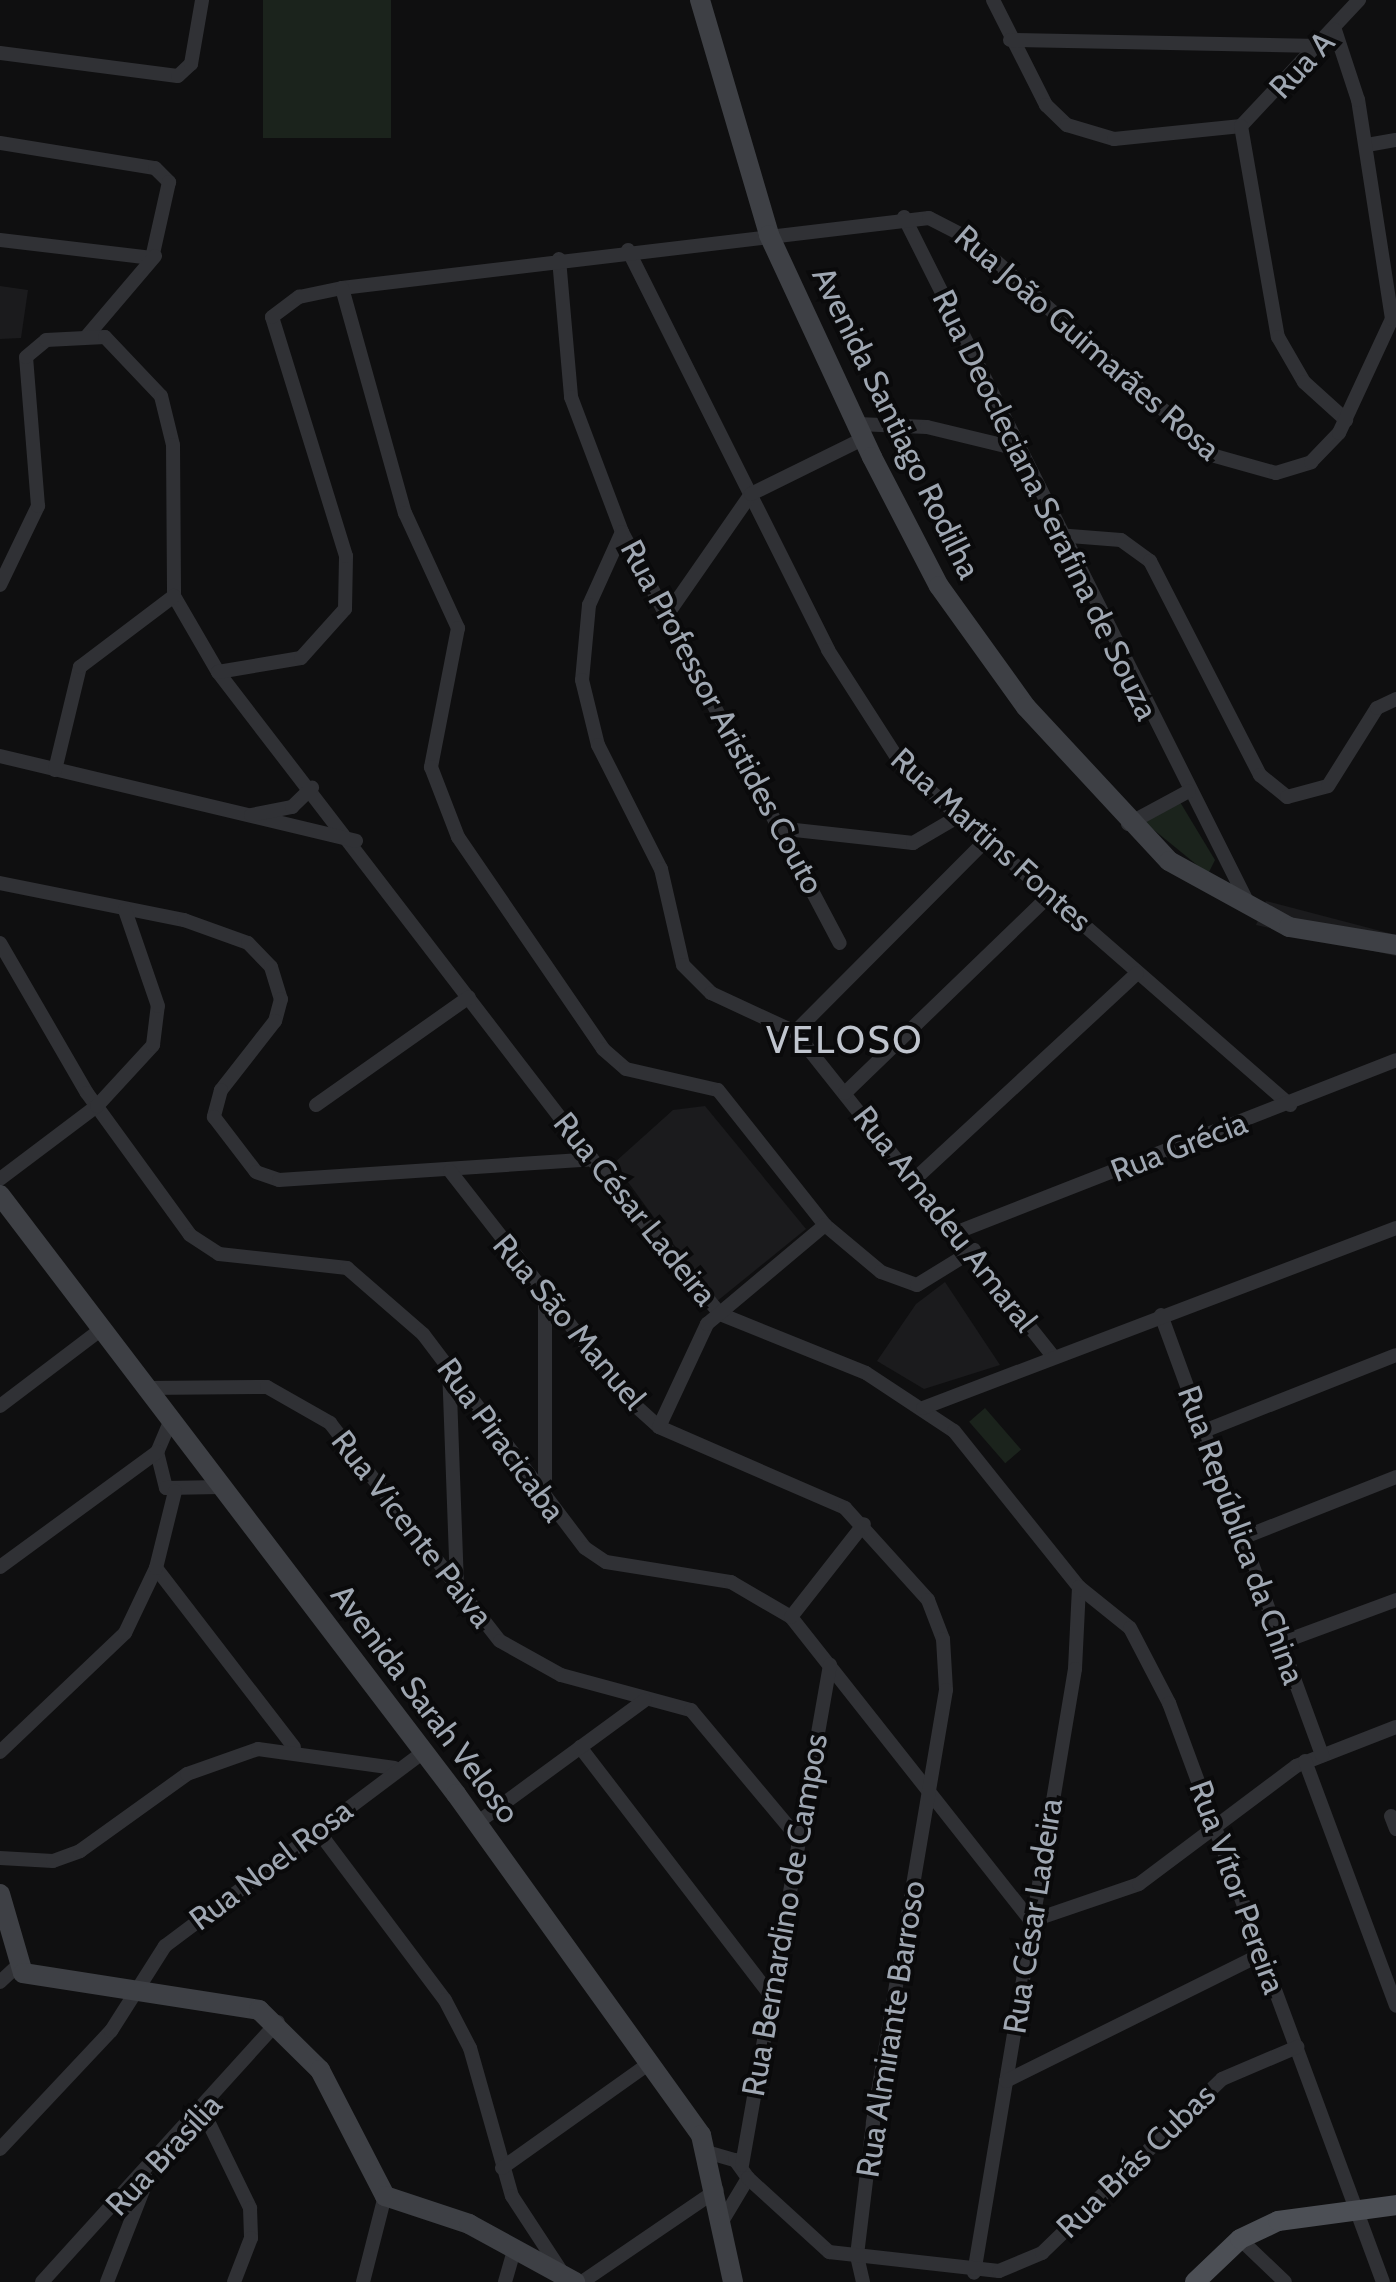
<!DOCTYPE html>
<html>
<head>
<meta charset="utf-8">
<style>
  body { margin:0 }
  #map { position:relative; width:1396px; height:2282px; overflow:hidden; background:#0f0f10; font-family:Cabin,sans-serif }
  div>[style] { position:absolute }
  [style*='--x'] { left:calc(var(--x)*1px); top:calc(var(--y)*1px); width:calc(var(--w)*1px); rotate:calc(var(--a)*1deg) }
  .built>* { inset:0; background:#1b1b1d }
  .green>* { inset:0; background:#1b231c; transform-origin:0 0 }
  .street>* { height:14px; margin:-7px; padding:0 7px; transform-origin:7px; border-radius:7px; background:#303135 }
  .secondary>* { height:20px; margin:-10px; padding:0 10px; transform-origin:10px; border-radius:10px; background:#3e4045 }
  .primary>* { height:20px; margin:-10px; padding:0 10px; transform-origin:10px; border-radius:10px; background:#4c4f55 }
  span { translate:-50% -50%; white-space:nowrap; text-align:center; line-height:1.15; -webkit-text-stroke:8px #0a0a0b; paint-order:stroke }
  .street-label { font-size:32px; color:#9fa7b2 }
  .quarter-label { font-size:38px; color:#c0c5ce; letter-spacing:2.5px }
</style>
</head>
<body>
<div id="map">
  <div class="built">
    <div style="clip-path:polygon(0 286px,28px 290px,21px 338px,0 339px)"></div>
    <div style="clip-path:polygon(1266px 901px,1396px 935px,1396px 956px,1256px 925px)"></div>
    <div style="clip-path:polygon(705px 1106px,806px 1229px,716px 1302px,614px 1163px,673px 1110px)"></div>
    <div style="clip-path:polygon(945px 1282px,1000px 1365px,924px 1389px,877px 1361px,916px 1304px)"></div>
  </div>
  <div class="green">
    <div style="left:263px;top:0;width:128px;height:138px"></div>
    <div style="clip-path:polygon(1180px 802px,1215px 860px,1208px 874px,1143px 821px)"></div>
    <div style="left:985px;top:1408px;width:55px;height:21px;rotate:49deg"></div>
  </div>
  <div class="street">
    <div style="--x:993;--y:0;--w:118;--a:63.2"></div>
    <div style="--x:1046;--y:105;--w:29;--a:44"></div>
    <div style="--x:1067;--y:125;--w:49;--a:16.6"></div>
    <div style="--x:1114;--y:139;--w:128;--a:-5.8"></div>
    <div style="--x:1241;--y:126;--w:173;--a:-46.9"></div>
    <div style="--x:1010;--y:40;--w:309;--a:1.1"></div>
    <div style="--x:0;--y:53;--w:179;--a:7.4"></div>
    <div style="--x:178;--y:76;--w:18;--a:-43"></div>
    <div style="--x:191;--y:64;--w:65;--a:-80.2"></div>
    <div style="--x:1241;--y:126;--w:214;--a:80.1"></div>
    <div style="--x:1278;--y:337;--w:52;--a:60"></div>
    <div style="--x:1304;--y:382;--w:57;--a:42.1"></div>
    <div style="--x:0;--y:143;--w:157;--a:9.2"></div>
    <div style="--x:155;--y:168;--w:20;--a:45"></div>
    <div style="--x:169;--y:182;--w:78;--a:102.6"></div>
    <div style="--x:152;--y:258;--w:153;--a:-173.2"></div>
    <div style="--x:1367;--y:145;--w:29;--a:-10"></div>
    <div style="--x:904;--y:217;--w:770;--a:63.37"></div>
    <div style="--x:628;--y:250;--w:447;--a:63.4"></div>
    <div style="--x:828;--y:650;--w:139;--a:57.3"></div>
    <div style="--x:903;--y:767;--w:514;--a:41.13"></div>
    <div style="--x:559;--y:259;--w:139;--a:85"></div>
    <div style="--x:571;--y:397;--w:144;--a:69.3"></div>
    <div style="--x:622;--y:532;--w:465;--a:62.1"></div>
    <div style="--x:342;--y:288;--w:591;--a:-6.8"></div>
    <div style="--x:929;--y:218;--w:48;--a:27.1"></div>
    <div style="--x:972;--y:240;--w:325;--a:41.6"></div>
    <div style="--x:1215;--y:456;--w:63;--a:15.6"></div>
    <div style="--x:1276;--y:473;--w:37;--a:-17"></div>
    <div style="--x:1311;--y:462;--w:40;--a:-46"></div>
    <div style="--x:1339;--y:433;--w:126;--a:-65.1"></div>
    <div style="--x:1392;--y:319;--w:222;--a:-98.8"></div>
    <div style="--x:1358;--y:100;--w:74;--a:-108.2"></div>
    <div style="--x:87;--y:336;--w:105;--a:-49.6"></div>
    <div style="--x:858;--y:424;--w:69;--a:2.5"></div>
    <div style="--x:927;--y:427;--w:89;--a:13.6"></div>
    <div style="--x:622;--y:532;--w:80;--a:114.3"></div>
    <div style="--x:589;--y:605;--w:75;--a:95.3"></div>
    <div style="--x:582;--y:680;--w:67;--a:76.2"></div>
    <div style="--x:598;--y:745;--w:139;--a:63.1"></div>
    <div style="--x:661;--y:869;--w:98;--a:77.1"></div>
    <div style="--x:683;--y:965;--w:40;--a:45"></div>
    <div style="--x:711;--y:993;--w:93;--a:24.9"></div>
    <div style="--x:795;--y:1032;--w:413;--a:51.5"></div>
    <div style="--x:1057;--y:535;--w:64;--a:4.5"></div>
    <div style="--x:1121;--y:540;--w:36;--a:36"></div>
    <div style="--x:1150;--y:561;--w:241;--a:62.8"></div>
    <div style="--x:1260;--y:775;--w:35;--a:39"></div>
    <div style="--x:1287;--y:797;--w:42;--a:-15"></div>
    <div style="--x:1328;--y:786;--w:92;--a:-57.9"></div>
    <div style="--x:1377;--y:708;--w:21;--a:-25"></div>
    <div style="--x:0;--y:585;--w:88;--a:-64.3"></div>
    <div style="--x:38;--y:506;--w:149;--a:-94.6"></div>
    <div style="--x:26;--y:357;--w:26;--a:-40"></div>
    <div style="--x:46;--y:340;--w:59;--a:-2.9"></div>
    <div style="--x:105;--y:337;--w:81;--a:46.5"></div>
    <div style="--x:161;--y:396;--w:50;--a:76.2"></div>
    <div style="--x:173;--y:445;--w:151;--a:89.6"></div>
    <div style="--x:174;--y:596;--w:88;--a:59.9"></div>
    <div style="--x:218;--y:672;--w:614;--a:52.48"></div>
    <div style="--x:592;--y:1159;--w:201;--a:50.4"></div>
    <div style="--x:720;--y:1314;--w:157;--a:22"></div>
    <div style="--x:866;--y:1373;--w:105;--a:33.4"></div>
    <div style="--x:954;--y:1431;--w:200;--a:51.3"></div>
    <div style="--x:1079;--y:1587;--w:82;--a:92.8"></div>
    <div style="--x:1075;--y:1669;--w:612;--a:99.49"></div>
    <div style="--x:669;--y:612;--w:144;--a:-55.2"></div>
    <div style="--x:751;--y:494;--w:125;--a:-26.2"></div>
    <div style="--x:218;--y:672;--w:84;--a:-9.6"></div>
    <div style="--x:301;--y:658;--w:66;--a:-48.1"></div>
    <div style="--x:345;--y:609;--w:53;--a:-88.9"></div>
    <div style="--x:346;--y:556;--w:250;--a:-107.2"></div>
    <div style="--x:272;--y:317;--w:34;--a:-37"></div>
    <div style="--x:299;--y:297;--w:44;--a:-11.8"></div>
    <div style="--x:342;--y:288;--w:234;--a:74.4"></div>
    <div style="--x:405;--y:513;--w:127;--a:65.3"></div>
    <div style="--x:458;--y:628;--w:142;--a:101"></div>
    <div style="--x:431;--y:767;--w:75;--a:68.9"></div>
    <div style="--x:458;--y:837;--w:257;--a:55.6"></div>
    <div style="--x:603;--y:1049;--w:30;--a:41"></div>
    <div style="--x:626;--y:1069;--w:94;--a:12.9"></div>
    <div style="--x:718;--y:1090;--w:172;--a:51.6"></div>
    <div style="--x:825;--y:1225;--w:73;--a:40"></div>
    <div style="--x:881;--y:1272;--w:38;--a:20"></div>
    <div style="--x:917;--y:1285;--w:67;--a:-31.6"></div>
    <div style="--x:0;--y:756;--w:366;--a:13.4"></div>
    <div style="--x:55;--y:770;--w:106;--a:-76.4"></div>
    <div style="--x:80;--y:667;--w:118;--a:-37.1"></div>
    <div style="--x:251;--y:815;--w:42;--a:-11"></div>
    <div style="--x:292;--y:807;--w:28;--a:-44"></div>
    <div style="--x:1128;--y:824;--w:69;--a:-28.4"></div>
    <div style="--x:786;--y:829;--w:128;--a:6.3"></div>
    <div style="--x:913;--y:843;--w:53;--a:-30.4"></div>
    <div style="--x:0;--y:883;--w:188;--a:11.4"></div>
    <div style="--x:184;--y:920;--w:68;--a:19.8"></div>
    <div style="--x:248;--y:943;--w:33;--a:46"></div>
    <div style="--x:271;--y:967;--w:34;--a:73"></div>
    <div style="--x:281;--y:999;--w:23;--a:105"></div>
    <div style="--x:275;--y:1021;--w:88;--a:128"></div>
    <div style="--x:221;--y:1090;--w:28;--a:105"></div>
    <div style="--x:214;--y:1117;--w:69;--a:52.6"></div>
    <div style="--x:256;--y:1172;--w:24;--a:19"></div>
    <div style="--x:279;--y:1180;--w:314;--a:-3.8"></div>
    <div style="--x:0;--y:943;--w:173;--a:59.9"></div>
    <div style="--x:87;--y:1093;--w:175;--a:54"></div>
    <div style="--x:190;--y:1235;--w:35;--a:33"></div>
    <div style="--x:219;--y:1254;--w:129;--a:6.2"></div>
    <div style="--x:347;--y:1268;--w:101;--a:41"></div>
    <div style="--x:423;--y:1334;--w:268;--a:52.9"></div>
    <div style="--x:585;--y:1548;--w:25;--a:34"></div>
    <div style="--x:606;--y:1562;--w:127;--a:9.1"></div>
    <div style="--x:731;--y:1582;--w:69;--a:30.3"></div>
    <div style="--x:791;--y:1617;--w:387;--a:51.7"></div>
    <div style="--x:1031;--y:1921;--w:114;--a:-18.9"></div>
    <div style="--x:1139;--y:1884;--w:196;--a:-36.9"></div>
    <div style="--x:1296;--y:1766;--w:107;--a:-21.3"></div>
    <div style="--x:795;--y:1032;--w:274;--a:-45.1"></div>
    <div style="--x:845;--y:1093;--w:286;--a:-44"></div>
    <div style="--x:316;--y:1105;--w:187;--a:-35.2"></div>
    <div style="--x:450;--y:1171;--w:289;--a:52"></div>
    <div style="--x:628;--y:1399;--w:42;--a:42.1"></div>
    <div style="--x:659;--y:1427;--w:203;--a:23.5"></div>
    <div style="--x:845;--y:1508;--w:124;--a:47.9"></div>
    <div style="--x:928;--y:1600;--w:42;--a:69"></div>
    <div style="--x:943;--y:1639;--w:51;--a:86.6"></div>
    <div style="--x:946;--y:1690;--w:439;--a:99.6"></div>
    <div style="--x:873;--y:2123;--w:134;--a:96.9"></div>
    <div style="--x:857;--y:2256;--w:27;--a:77"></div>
    <div style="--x:916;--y:1178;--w:301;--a:-42.8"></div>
    <div style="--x:0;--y:1179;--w:121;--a:-37"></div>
    <div style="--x:97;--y:1106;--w:83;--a:-47.4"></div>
    <div style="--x:153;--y:1045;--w:39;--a:-83"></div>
    <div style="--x:158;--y:1006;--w:102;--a:-109"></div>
    <div style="--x:960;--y:1231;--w:468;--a:-21.4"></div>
    <div style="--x:1161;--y:1315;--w:469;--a:69.9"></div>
    <div style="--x:449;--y:1367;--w:218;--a:87.9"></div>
    <div style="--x:145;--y:1388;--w:122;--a:-0.5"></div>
    <div style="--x:267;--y:1387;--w:73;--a:29.7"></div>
    <div style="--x:330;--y:1423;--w:276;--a:52.1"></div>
    <div style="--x:500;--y:1641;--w:70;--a:29.1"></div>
    <div style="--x:561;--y:1675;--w:135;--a:15.1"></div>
    <div style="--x:691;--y:1710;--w:160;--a:50.1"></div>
    <div style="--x:0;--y:1406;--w:126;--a:-37.2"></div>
    <div style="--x:923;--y:1408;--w:506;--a:-20.83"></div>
    <div style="--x:170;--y:1422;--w:33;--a:113"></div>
    <div style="--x:157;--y:1452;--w:37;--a:76"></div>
    <div style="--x:166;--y:1488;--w:54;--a:-1.1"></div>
    <div style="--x:659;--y:1427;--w:114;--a:-65"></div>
    <div style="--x:707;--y:1324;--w:154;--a:-40"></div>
    <div style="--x:1204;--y:1431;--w:206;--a:-21.6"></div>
    <div style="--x:545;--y:1498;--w:201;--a:-90"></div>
    <div style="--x:1242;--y:1538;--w:166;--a:-21.6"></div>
    <div style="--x:0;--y:1567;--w:195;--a:-36.2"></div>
    <div style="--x:156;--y:1568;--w:226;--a:52.4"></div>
    <div style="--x:1079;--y:1587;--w:65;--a:38.8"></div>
    <div style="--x:1130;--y:1628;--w:85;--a:62.5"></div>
    <div style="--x:1169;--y:1703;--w:617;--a:69.72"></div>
    <div style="--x:791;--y:1617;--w:118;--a:-51.9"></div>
    <div style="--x:1280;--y:1643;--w:124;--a:-20.3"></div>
    <div style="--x:580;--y:1747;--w:312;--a:52.5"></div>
    <div style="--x:0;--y:1752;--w:173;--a:-43.6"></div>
    <div style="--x:125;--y:1633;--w:72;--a:-64.5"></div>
    <div style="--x:156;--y:1568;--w:79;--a:-76.1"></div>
    <div style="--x:1305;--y:1761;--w:261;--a:69.6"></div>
    <div style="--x:1391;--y:1816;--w:14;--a:69"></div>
    <div style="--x:477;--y:1823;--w:208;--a:-36.2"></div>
    <div style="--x:318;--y:1831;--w:211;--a:53.1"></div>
    <div style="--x:445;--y:2000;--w:54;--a:62.5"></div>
    <div style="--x:470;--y:2048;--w:154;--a:74.2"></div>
    <div style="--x:512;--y:2196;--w:90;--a:56.8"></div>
    <div style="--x:0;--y:1858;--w:53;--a:3.2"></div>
    <div style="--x:53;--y:1861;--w:29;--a:-20"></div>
    <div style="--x:80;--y:1851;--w:132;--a:-35.7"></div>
    <div style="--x:187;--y:1774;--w:75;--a:-19.4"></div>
    <div style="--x:258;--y:1749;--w:138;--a:7.9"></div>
    <div style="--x:0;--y:1982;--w:22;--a:-43"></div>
    <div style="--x:1006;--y:2081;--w:284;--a:-26.4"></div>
    <div style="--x:203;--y:2111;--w:108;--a:64.1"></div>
    <div style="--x:250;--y:2208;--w:30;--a:88"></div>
    <div style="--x:251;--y:2238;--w:47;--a:111.1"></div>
    <div style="--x:0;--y:2149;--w:162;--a:-46.8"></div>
    <div style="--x:111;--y:2031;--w:101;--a:-57.6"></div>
    <div style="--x:165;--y:1946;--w:323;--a:-36.9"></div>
    <div style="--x:710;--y:2153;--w:26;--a:16"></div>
    <div style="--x:735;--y:2160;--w:22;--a:54"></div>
    <div style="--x:748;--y:2178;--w:47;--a:121"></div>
    <div style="--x:742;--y:2165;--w:508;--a:-80.02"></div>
    <div style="--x:502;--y:2168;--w:181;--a:-35.4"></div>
    <div style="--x:748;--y:2178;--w:110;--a:42.4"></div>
    <div style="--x:829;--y:2252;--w:171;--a:6.4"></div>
    <div style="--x:999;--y:2271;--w:47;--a:-22.7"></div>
    <div style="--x:1042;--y:2253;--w:250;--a:-44"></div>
    <div style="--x:1222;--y:2079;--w:82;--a:-23.1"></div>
    <div style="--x:1240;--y:2239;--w:62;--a:43.7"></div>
    <div style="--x:42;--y:2282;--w:351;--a:-47.8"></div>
    <div style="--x:107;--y:2282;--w:110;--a:-68.6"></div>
    <div style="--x:363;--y:2282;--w:89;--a:-75.7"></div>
    <div style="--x:505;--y:2282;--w:33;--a:-74"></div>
    <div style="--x:582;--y:2282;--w:163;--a:-34.3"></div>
  </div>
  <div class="secondary">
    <div style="--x:700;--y:0;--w:245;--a:73.6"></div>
    <div style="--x:769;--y:235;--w:245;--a:65.1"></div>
    <div style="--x:872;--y:457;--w:145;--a:62.6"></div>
    <div style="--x:939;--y:586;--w:149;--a:54.3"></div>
    <div style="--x:1026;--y:707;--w:210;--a:47.1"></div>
    <div style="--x:1169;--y:861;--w:137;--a:28.8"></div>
    <div style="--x:1289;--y:927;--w:109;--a:9.5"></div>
    <div style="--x:0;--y:1195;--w:753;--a:52.72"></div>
    <div style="--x:456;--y:1794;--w:420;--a:54.3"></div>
    <div style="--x:701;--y:2135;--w:150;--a:77.7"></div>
    <div style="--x:0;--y:1894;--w:82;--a:73.8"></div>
    <div style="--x:23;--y:1973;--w:239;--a:8.9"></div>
    <div style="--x:259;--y:2010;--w:86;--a:44.5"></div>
    <div style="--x:320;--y:2070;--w:142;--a:62.7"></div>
    <div style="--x:385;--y:2196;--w:89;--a:18.4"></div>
    <div style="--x:469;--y:2224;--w:121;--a:28.7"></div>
  </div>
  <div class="primary">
    <div style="--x:1195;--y:2282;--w:62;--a:-43.7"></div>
    <div style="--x:1240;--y:2239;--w:42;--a:-25.3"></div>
    <div style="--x:1278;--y:2221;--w:119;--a:-7.7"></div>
  </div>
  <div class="street-label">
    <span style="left:1302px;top:65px;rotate:-47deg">Rua A</span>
    <span style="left:1087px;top:343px;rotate:41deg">Rua João Guimarães Rosa</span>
    <span style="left:896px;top:423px;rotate:64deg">Avenida Santiago Rodilha</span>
    <span style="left:1045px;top:505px;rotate:64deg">Rua Deocleciana Serafina de Souza</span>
    <span style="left:722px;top:717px;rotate:62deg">Rua Professor Aristides Couto</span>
    <span style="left:991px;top:840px;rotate:42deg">Rua Martins Fontes</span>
    <span style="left:1179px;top:1147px;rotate:-21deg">Rua Grécia</span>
    <span style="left:635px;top:1209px;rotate:51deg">Rua César Ladeira</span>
    <span style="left:945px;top:1219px;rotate:52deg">Rua Amadeu Amaral</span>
    <span style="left:569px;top:1322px;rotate:50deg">Rua São Manuel</span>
    <span style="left:501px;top:1440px;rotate:54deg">Rua Piracicaba</span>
    <span style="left:412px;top:1529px;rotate:52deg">Rua Vicente Paiva</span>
    <span style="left:1241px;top:1535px;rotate:70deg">Rua República da China</span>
    <span style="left:425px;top:1704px;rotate:53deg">Avenida Sarah Veloso</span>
    <span style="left:271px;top:1865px;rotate:-37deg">Rua Noel Rosa</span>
    <span style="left:1237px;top:1887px;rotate:70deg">Rua Vítor Pereira</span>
    <span style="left:785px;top:1915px;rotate:-80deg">Rua Bernardino de Campos</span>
    <span style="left:1033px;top:1916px;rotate:-81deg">Rua César Ladeira</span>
    <span style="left:891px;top:2029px;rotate:-81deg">Rua Almirante Barroso</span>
    <span style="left:164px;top:2155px;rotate:-47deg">Rua Brasília</span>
    <span style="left:1136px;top:2161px;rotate:-44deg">Rua Brás Cubas</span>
  </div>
  <div class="quarter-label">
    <span style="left:845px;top:1040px">VELOSO</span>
  </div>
</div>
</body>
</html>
